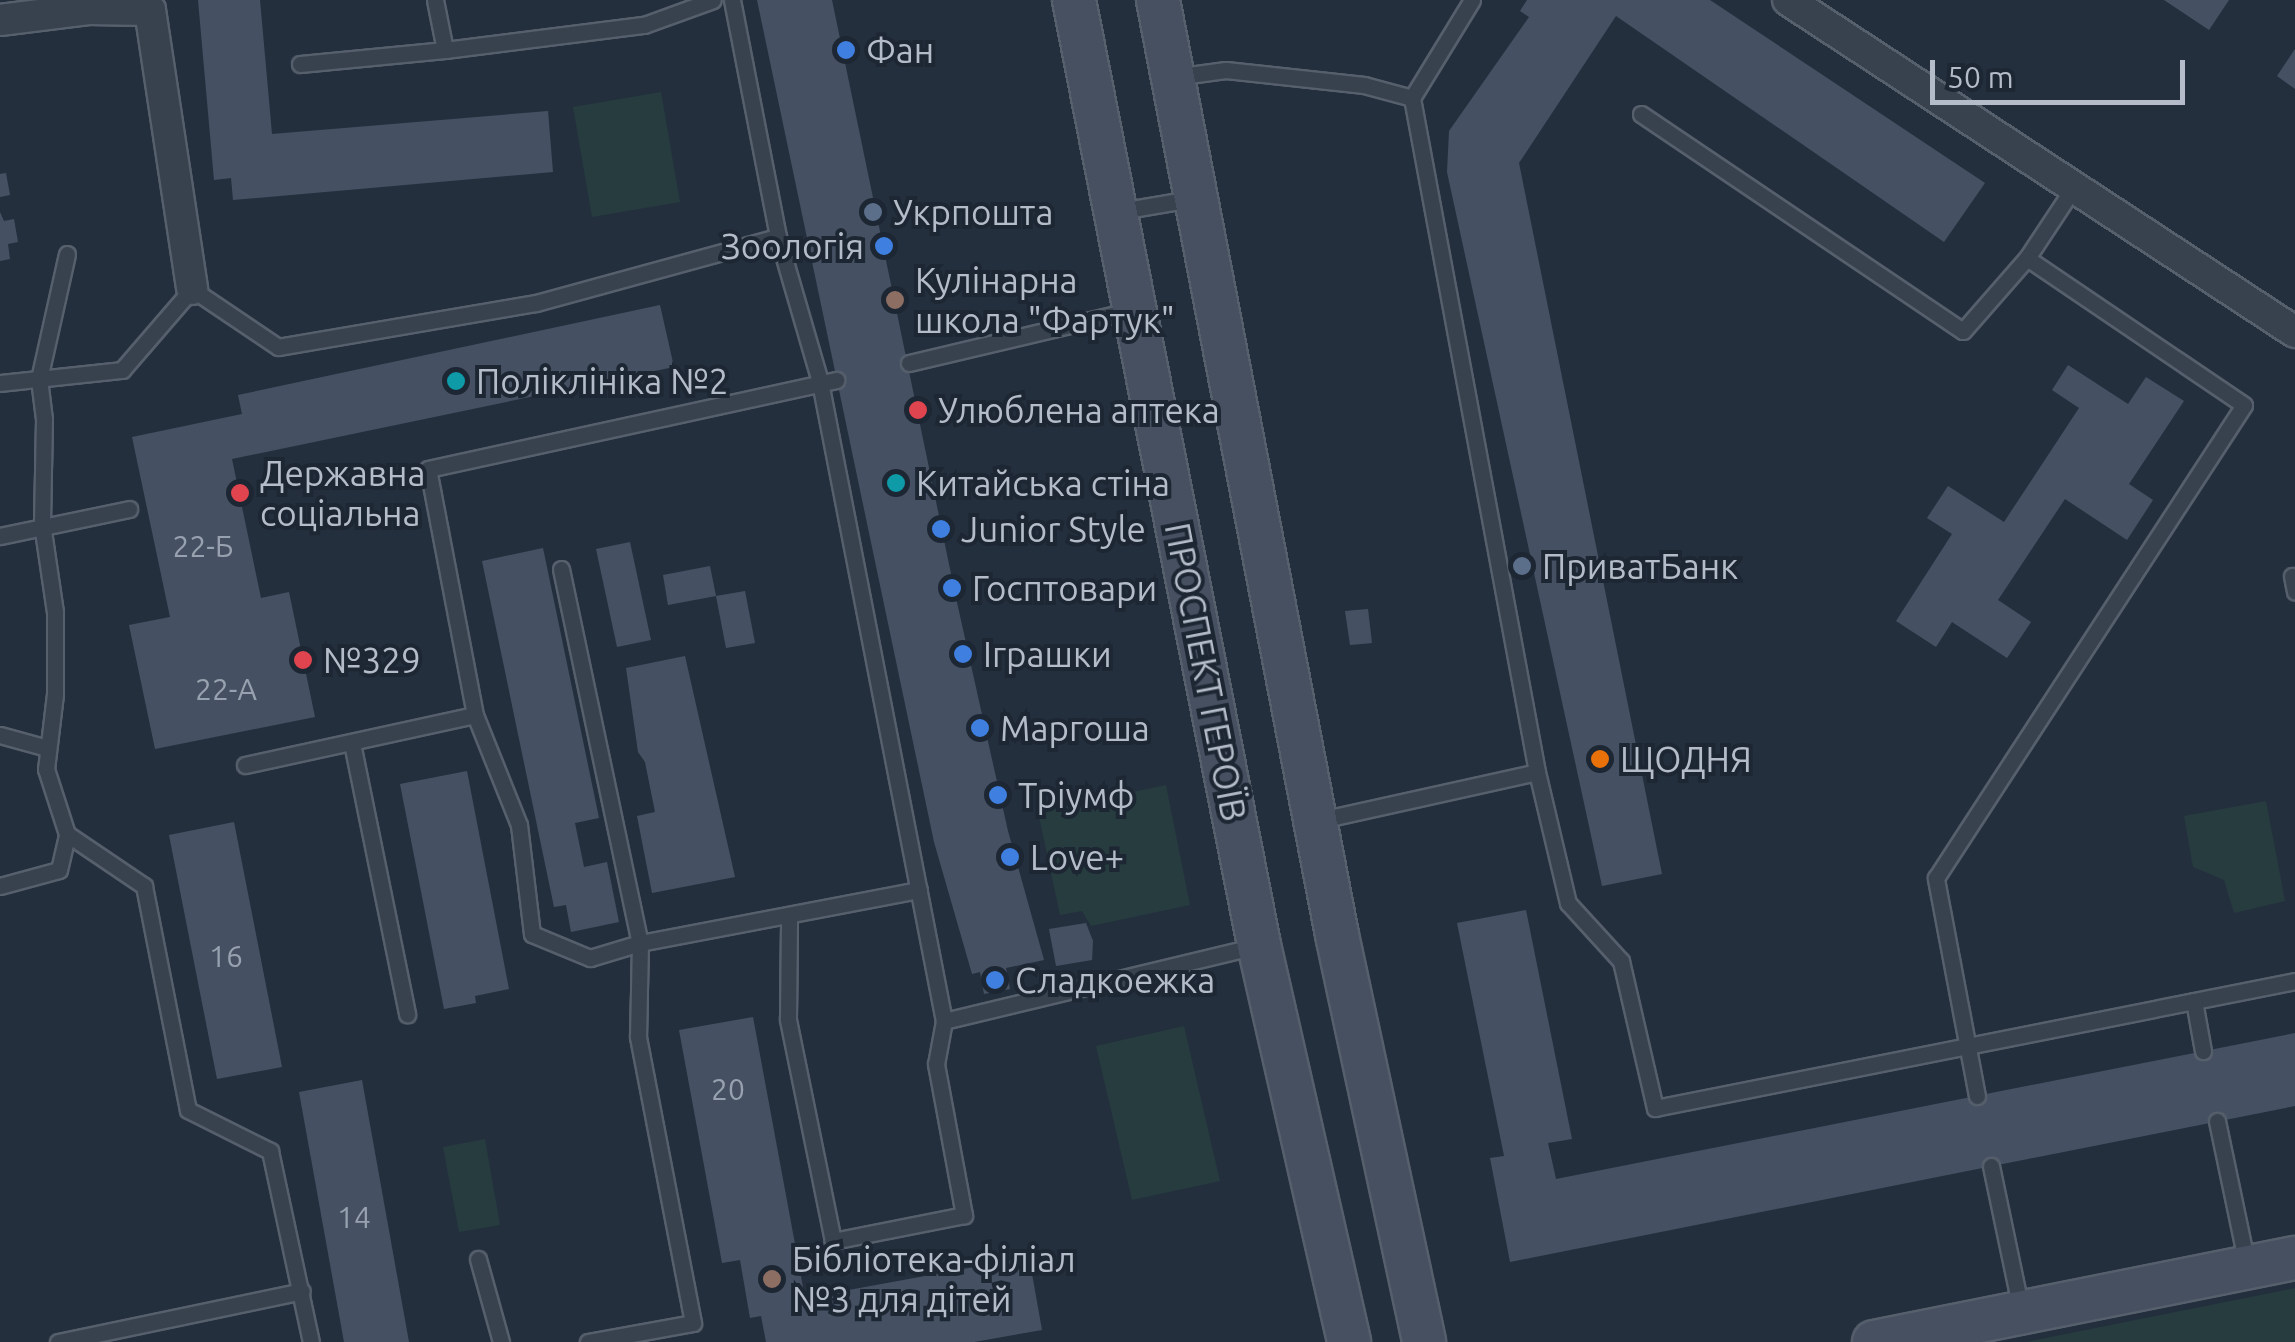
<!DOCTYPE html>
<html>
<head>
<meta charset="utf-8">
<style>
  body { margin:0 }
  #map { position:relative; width:2295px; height:1342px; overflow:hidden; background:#242f3e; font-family:Ubuntu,sans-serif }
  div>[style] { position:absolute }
  .green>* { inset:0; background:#263c3f }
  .building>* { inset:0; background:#455162 }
  .roads { filter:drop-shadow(2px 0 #565f6c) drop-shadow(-2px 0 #565f6c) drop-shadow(0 2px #565f6c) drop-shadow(0 -2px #565f6c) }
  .service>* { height:15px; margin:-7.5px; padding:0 7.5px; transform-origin:7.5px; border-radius:7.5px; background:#38414e }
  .minor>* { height:30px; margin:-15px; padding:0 15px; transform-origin:15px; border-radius:15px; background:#38414e }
  .secondary>* { height:42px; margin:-21px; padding:0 21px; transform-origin:21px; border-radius:21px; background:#465061 }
  .dots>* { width:28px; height:28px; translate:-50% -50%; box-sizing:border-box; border:5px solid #1d2633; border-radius:50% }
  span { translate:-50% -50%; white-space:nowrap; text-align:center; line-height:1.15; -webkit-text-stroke:8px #1d2633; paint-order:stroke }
  .number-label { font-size:30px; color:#98a1af }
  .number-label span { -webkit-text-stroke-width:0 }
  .poi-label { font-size:35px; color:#b4bcc9 }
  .left { translate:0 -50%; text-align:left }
  .right { translate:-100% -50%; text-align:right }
  .street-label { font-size:35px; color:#b4bcc9 }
  .scale { position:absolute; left:1930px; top:60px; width:255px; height:45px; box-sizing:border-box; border:5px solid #b4bcc9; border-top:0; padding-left:12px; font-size:30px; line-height:35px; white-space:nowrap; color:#b4bcc9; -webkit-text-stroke:8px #1d2633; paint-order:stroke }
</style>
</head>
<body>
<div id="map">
  <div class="green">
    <div style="clip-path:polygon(661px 92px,680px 202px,592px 217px,573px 107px)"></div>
    <div style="clip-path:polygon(1166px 785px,1190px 905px,1091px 926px,1082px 911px,1060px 915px,1038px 812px)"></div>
    <div style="clip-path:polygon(2266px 801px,2285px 901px,2234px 913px,2224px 880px,2193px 867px,2184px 816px)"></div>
    <div style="clip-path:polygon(1184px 1026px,1220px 1181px,1132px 1200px,1096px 1046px)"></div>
    <div style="clip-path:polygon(485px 1139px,500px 1225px,459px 1232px,443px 1147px)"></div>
    <div style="clip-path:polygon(2295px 1288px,2295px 1342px,2026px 1342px)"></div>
  </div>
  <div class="building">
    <div style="clip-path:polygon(198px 0,260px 0,272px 134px,548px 111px,553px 172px,233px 200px,231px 178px,214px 180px)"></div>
    <div style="clip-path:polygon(757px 0,832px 0,956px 598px,1008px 831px,1044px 960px,1006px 968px,1010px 989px,984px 994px,980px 972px,972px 974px,934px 842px)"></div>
    <div style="clip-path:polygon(1527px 0,1710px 0,1985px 183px,1944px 242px,1616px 16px,1519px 163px,1662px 874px,1602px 886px,1447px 172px,1449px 131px,1529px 17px,1520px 11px)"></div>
    <div style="clip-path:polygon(2164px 0,2229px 0,2209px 30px)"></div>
    <div style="clip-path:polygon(2295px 49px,2295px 89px,2277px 76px)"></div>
    <div style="clip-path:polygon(6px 173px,10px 195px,0 197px,0 174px)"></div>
    <div style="clip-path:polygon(0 212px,4px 221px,14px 219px,18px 242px,8px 244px,10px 259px,0 261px)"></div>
    <div style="clip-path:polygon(660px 305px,674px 367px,232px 459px,261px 598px,289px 592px,315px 717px,155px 749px,129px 625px,170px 617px,132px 437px,242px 414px,238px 395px)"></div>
    <div style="clip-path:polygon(2068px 365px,2128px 404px,2146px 377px,2184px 401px,2129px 484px,2153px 500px,2127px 540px,2065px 499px,1998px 600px,2031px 622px,2007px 658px,1952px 622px,1936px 647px,1896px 621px,1952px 534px,1927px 518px,1948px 486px,2004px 522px,2079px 408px,2052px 390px)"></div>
    <div style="clip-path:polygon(630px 542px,651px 640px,617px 647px,596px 549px)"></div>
    <div style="clip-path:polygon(543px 548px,599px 818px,575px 823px,584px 867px,607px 862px,619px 922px,571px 932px,566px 905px,554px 907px,482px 561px)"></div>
    <div style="clip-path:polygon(710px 566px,716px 596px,668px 605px,663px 575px)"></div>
    <div style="clip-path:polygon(745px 591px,755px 643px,726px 648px,716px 596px)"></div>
    <div style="clip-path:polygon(1368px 609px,1372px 643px,1350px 645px,1345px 611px)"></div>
    <div style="clip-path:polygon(685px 656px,735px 877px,652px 893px,637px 816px,655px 812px,645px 762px,638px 752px,626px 668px)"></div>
    <div style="clip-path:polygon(467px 771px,509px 989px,475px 996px,476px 1003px,444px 1009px,400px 784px)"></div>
    <div style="clip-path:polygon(234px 822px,282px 1067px,217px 1079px,169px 835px)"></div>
    <div style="clip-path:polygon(1526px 910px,1572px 1139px,1548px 1143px,1556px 1179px,2295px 1033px,2295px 1106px,1510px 1262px,1490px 1158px,1504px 1156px,1457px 923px)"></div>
    <div style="clip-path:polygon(1086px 923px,1093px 941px,1092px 960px,1056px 966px,1049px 929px)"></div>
    <div style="clip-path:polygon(753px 1017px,805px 1298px,1029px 1257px,1042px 1330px,974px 1342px,766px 1342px,761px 1316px,750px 1318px,740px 1260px,722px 1263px,679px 1030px)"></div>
    <div style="clip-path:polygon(362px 1080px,409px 1342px,344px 1342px,299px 1092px)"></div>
  </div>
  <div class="roads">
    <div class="service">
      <div style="left:435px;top:0;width:51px;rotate:78.7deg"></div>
      <div style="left:445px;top:50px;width:201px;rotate:-7.2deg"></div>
      <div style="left:644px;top:25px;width:73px;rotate:-19.9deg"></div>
      <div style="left:732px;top:0;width:241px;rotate:79deg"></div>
      <div style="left:778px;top:237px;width:151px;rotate:73.8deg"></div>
      <div style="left:820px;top:382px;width:651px;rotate:79.02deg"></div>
      <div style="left:944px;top:1021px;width:44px;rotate:100.5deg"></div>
      <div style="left:936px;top:1064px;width:154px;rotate:79.5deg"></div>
      <div style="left:964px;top:1215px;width:134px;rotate:168.8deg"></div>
      <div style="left:833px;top:1241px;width:227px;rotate:-101.5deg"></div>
      <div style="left:788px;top:1019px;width:104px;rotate:-89.4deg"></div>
      <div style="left:1472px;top:0;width:115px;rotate:121.5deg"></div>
      <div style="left:1412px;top:98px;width:685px;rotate:79.49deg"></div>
      <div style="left:1537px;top:772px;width:135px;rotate:76.7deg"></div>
      <div style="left:1568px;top:903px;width:79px;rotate:47.6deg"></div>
      <div style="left:1621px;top:961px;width:151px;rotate:77deg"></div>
      <div style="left:1655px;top:1108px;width:652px;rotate:-11.22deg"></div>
      <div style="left:300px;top:64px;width:146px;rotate:-5.5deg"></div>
      <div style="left:1174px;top:77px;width:52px;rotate:-7.7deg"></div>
      <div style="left:1226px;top:70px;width:139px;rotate:6.2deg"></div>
      <div style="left:1364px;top:85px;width:50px;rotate:15.2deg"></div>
      <div style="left:1641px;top:114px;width:388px;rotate:34deg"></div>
      <div style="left:1963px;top:331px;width:97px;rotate:-48.8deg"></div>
      <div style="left:2027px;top:258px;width:85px;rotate:-56.5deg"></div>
      <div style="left:1120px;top:211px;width:72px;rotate:-9.6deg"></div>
      <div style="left:67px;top:254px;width:128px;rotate:102.6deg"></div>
      <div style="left:39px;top:379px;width:40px;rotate:82.9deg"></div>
      <div style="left:44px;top:419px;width:105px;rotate:91.1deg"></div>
      <div style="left:42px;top:524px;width:89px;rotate:81.6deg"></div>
      <div style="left:55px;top:612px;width:82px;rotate:90deg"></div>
      <div style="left:55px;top:694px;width:76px;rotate:96.8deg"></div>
      <div style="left:46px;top:769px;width:68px;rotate:72.1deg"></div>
      <div style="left:67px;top:834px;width:93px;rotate:34deg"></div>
      <div style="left:144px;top:886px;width:228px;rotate:78.9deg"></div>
      <div style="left:188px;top:1110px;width:92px;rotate:26.6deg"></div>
      <div style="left:270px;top:1151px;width:195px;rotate:77.9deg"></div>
      <div style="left:909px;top:363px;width:231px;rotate:-13.3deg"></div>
      <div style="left:0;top:383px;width:123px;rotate:-6.1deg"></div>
      <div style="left:122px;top:370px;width:107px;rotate:-49.2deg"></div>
      <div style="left:192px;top:289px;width:104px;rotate:34deg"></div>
      <div style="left:278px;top:347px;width:262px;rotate:-9.7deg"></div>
      <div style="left:536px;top:303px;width:251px;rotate:-15.3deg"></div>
      <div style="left:0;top:536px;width:132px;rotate:-11.8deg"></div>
      <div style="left:561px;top:569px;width:382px;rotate:78.1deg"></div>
      <div style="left:640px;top:943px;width:94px;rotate:91.2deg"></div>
      <div style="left:638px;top:1037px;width:291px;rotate:79.1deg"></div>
      <div style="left:693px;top:1323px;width:107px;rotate:169.7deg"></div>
      <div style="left:2292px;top:576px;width:16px;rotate:79deg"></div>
      <div style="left:475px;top:715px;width:118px;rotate:68.2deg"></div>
      <div style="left:519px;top:825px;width:110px;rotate:83.2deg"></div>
      <div style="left:532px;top:934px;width:63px;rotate:22.5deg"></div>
      <div style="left:590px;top:958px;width:52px;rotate:-16.7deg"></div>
      <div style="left:640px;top:943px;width:284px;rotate:-10.8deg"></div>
      <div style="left:0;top:735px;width:49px;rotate:15.5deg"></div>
      <div style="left:352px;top:743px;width:277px;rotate:78.5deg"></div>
      <div style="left:245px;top:765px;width:235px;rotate:-12.3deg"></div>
      <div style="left:475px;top:715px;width:250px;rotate:-100.8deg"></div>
      <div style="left:428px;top:469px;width:418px;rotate:-12.3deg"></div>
      <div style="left:1316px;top:821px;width:226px;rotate:-12.5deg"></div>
      <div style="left:0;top:886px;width:61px;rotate:-15.2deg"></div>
      <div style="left:59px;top:870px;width:37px;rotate:-77deg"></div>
      <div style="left:2194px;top:1001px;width:51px;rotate:79.8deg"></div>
      <div style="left:944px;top:1021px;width:321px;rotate:-13.5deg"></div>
      <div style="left:1977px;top:1096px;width:222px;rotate:-100.7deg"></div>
      <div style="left:1936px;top:878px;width:564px;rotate:-56.93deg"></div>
      <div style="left:2244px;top:405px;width:262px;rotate:-145.9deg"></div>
      <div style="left:2217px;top:1121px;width:146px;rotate:78.2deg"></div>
      <div style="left:1991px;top:1166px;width:146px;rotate:78.2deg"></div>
      <div style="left:478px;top:1259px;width:86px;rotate:74.5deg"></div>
      <div style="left:58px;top:1342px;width:249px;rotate:-11.8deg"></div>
    </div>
    <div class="minor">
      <div style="left:1788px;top:0;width:606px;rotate:33.22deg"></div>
      <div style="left:0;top:20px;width:89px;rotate:-7.1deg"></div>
      <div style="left:88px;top:9px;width:62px;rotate:0.9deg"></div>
      <div style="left:150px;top:10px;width:282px;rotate:81.4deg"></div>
    </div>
    <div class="secondary">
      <div style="left:1074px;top:0;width:963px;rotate:78.92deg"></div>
      <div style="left:1259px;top:945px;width:407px;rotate:77.2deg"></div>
      <div style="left:1158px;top:0;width:952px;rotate:79.16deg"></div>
      <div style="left:1337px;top:935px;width:416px;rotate:77.9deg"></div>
      <div style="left:1874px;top:1342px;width:429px;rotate:-11.3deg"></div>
    </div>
  </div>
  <div class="dots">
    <div style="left:846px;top:50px;background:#3f7fe0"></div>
    <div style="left:873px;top:212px;background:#5c6f8a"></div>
    <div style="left:884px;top:246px;background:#3f7fe0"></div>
    <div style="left:895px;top:300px;background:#8d6e63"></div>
    <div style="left:456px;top:381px;background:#0f9aa8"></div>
    <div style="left:918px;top:410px;background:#e0444e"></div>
    <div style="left:896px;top:483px;background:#0f9aa8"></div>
    <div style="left:240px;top:493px;background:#e0444e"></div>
    <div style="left:941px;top:529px;background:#3f7fe0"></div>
    <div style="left:1522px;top:566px;background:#5c6f8a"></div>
    <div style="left:952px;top:588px;background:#3f7fe0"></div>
    <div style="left:963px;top:654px;background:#3f7fe0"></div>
    <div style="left:303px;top:660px;background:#e0444e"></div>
    <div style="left:980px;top:728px;background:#3f7fe0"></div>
    <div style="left:1600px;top:759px;background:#e8710a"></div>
    <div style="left:998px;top:795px;background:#3f7fe0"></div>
    <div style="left:1010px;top:857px;background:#3f7fe0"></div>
    <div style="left:995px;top:980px;background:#3f7fe0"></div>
    <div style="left:772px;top:1279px;background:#8d6e63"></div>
  </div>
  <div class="number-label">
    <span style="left:203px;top:546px">22-Б</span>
    <span style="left:226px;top:689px">22-А</span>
    <span style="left:226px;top:956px">16</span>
    <span style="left:728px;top:1089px">20</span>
    <span style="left:354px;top:1217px">14</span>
  </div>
  <div class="poi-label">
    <span class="left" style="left:866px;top:50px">Фан</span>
    <span class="left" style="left:893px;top:212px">Укрпошта</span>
    <span class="right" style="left:864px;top:246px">Зоологія</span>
    <span class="left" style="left:915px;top:300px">Кулінарна<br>школа "Фартук"</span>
    <span class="left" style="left:476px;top:381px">Поліклініка №2</span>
    <span class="left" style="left:938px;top:410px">Улюблена аптека</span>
    <span class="left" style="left:260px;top:493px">Державна<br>соціальна</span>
    <span class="left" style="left:916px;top:483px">Китайська стіна</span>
    <span class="left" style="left:961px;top:529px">Junior Style</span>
    <span class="left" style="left:1542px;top:566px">ПриватБанк</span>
    <span class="left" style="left:972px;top:588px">Госптовари</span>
    <span class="left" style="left:983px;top:654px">Іграшки</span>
    <span class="left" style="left:323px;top:660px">№329</span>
    <span class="left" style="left:1000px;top:728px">Маргоша</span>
    <span class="left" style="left:1620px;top:759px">ЩОДНЯ</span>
    <span class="left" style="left:1018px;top:795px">Тріумф</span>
    <span class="left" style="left:1030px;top:857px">Love+</span>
    <span class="left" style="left:1015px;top:980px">Сладкоежка</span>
    <span class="left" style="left:792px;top:1279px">Бібліотека-філіал<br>№3 для дітей</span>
  </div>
  <div class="street-label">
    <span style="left:1206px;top:672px;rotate:79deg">ПРОСПЕКТ ГЕРОЇВ</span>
  </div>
  <div class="scale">50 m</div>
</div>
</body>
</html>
